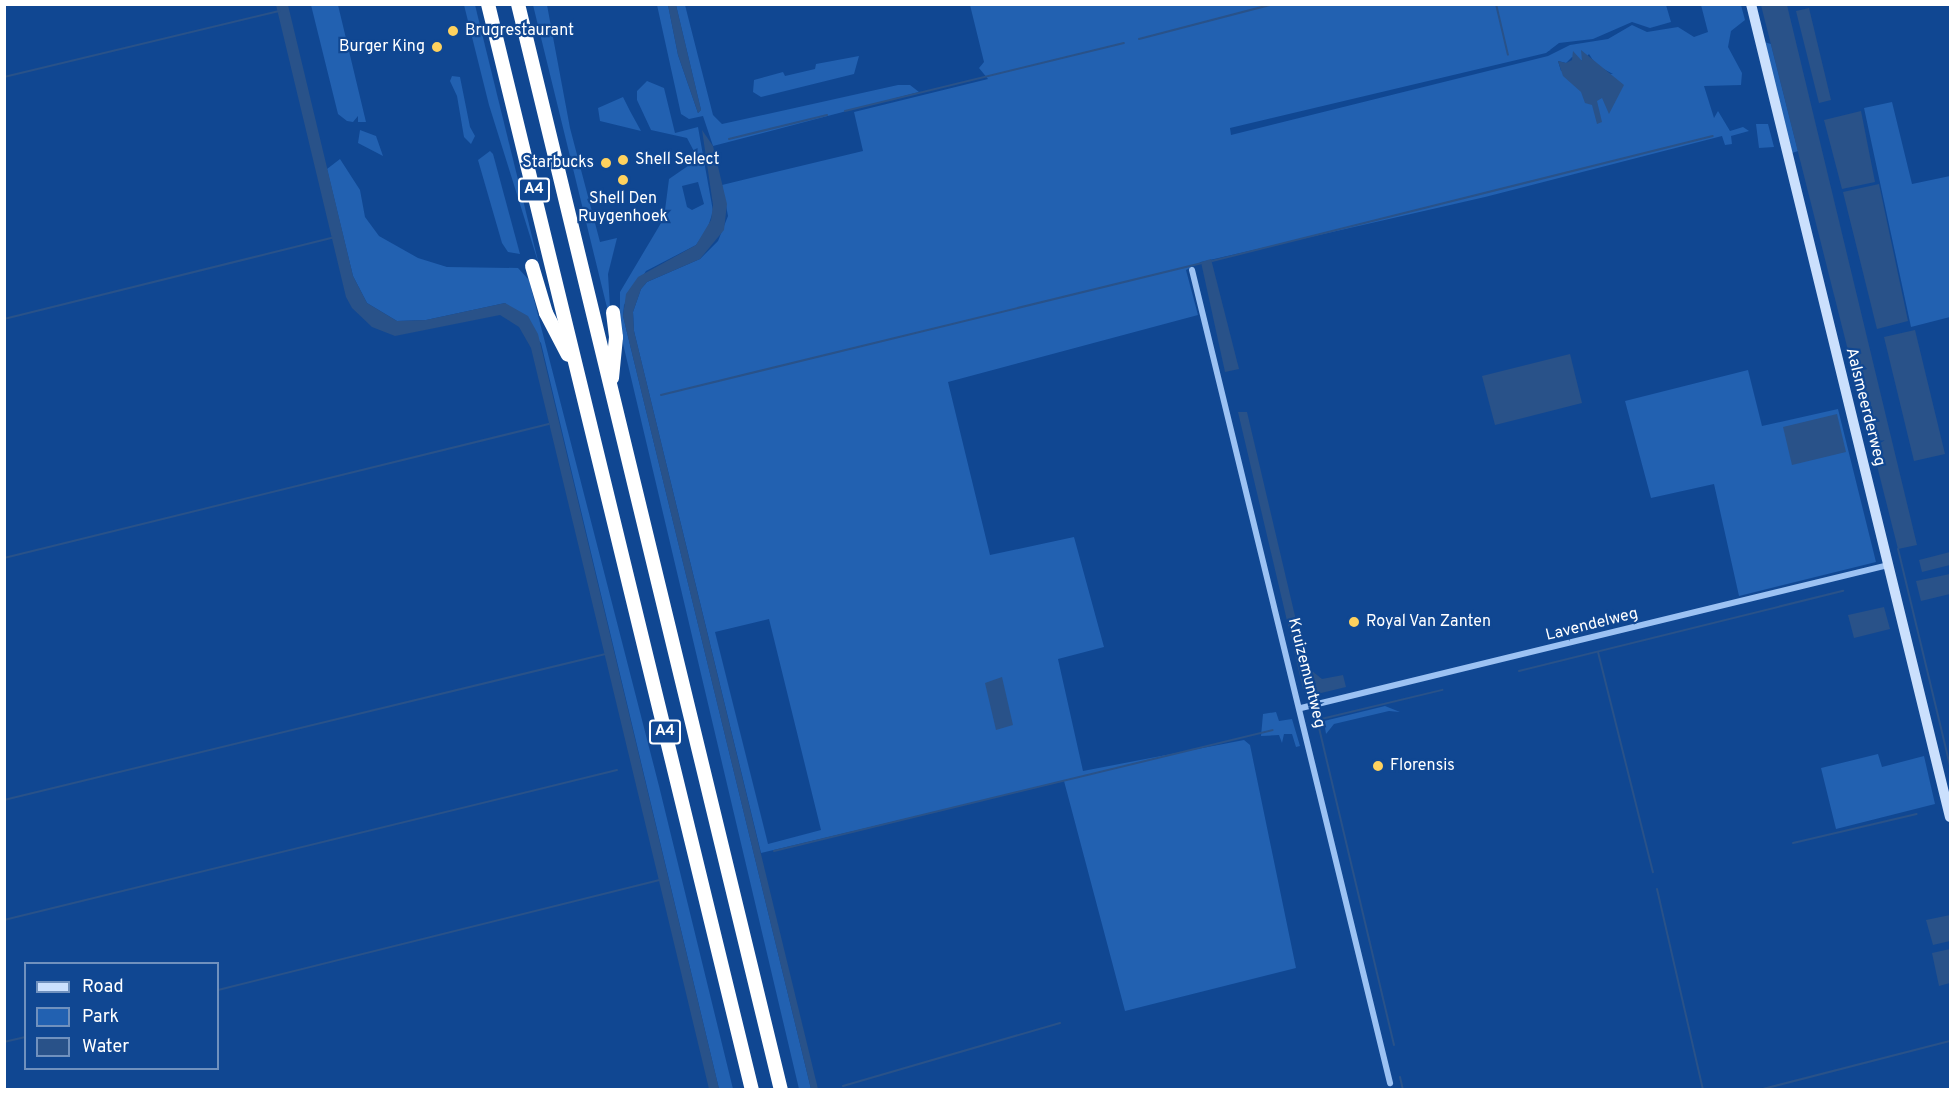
<!DOCTYPE html>
<html>
<head>
<meta charset="utf-8">
<style>
  body { margin:0 }
  #map { position:relative; width:1955px; height:1094px; overflow:hidden; background:#104792; font-family:Overpass,sans-serif }
  div>[style] { position:absolute }
  .green>* { inset:0; background:#2261b1 }
  .water>* { inset:0; background:#295289 }
  .stream>* { height:2px; margin:-1px; padding:0 1px; transform-origin:1px; border-radius:1px; background:#295289 }
  .street>* { height:6px; margin:-3px; padding:0 3px; transform-origin:3px; border-radius:3px; background:#9cc2f3 }
  .secondary>* { height:10px; margin:-5px; padding:0 5px; transform-origin:5px; border-radius:5px; background:#cbe0fd }
  .highway>* { height:14px; margin:-7px; padding:0 7px; transform-origin:7px; border-radius:7px; background:#fff }
  .dots>* { width:16px; height:16px; translate:-50% -50%; box-sizing:border-box; border:3px solid #104792; border-radius:50% }
  span { translate:-50% -50%; white-space:nowrap; text-align:center; line-height:1.15; -webkit-text-stroke:4.5px #104792; paint-order:stroke }
  .shield-label span { padding:2px 4px; background:#104792; border:2px solid; border-radius:4px; -webkit-text-stroke-width:0 }
  .shield-label { font-size:15px; color:#fff; font-weight:700 }
  .poi-label { font-size:16px; color:#fff }
  .left { translate:0 -50%; text-align:left }
  .right { translate:-100% -50%; text-align:right }
  .street-label { font-size:16px; color:#fff }
  .frame { position:absolute; inset:0; border:6px solid #fff; pointer-events:none }
  .legend { position:absolute; left:24px; top:962px; width:195px; height:108px; box-sizing:border-box; background:#104792; border:2px solid #7091be; margin:0; padding:8px 10px; list-style:none; font-size:18px; color:#fff }
  .legend li { display:flex; align-items:center; gap:12px; height:30px }
  .legend b { width:30px; border:2px solid #7091be }
</style>
</head>
<body>
<div id="map">
  <div class="green">
    <div style="clip-path:polygon(311px 5px,338px 5px,366px 122px,358px 122px,358px 116px,353px 122px,347px 121px,338px 114px)"></div>
    <div style="clip-path:polygon(464px 5px,475px 5px,539px 265px,489px 105px)"></div>
    <div style="clip-path:polygon(533px 5px,547px 5px,570px 128px,600px 242px,617px 238px,608px 274px,611px 324px)"></div>
    <div style="clip-path:polygon(657px 5px,668px 5px,678px 55px,698px 113px,701px 110px,676px 5px,685px 5px,713px 115px,722px 124px,898px 85px,910px 85px,919px 92px,713px 146px,703px 116px,689px 119px,681px 114px)"></div>
    <div style="clip-path:polygon(evenodd,970px 5px,1666px 5px,1671px 22px,1650px 28px,1632px 22px,1593px 39px,1559px 43px,1546px 53px,1230px 128px,1231px 135px,1548px 56px,1570px 45px,1608px 39px,1632px 25px,1647px 32px,1678px 27px,1694px 37px,1708px 32px,1701px 5px,1741px 5px,1745px 20px,1731px 31px,1728px 47px,1742px 73px,1741px 85px,1704px 86px,1714px 118px,1718px 111px,1730px 131px,1743px 127px,1749px 131px,1731px 136px,1732px 144px,1725px 145px,1722px 136px,1485px 197px,1201px 262px,1186px 270px,1198px 315px,948px 382px,990px 555px,1074px 537px,1104px 647px,1058px 659px,1083px 771px,1244px 740px,1250px 745px,1296px 968px,1125px 1011px,1064px 781px,761px 853px,634px 331px,633px 312px,641px 289px,647px 282px,700px 259px,718px 241px,728px 216px,722px 185px,863px 151px,854px 112px,988px 79px,979px 68px,984px 62px,970px 5px,1589px 54px,1596px 65px,1613px 74px,1561px 71px,1558px 61px,1566px 63px,1572px 57px,1583px 61px,1589px 54px,970px 5px,769px 619px,821px 830px,768px 844px,715px 632px,769px 619px)"></div>
    <div style="clip-path:polygon(1764px 42px,1771px 44px,1798px 151px,1792px 153px)"></div>
    <div style="clip-path:polygon(859px 56px,854px 74px,761px 97px,753px 92px,754px 80px,783px 72px,785px 76px,815px 69px,816px 64px)"></div>
    <div style="clip-path:polygon(452px 76px,460px 77px,470px 127px,475px 136px,471px 144px,464px 137px,457px 96px,450px 81px)"></div>
    <div style="clip-path:polygon(evenodd,647px 81px,664px 88px,675px 133px,698px 127px,713px 211px,707px 230px,696px 245px,646px 271px,624px 305px,623px 316px,811px 1089px,799px 1089px,620px 331px,620px 292px,664px 218px,669px 179px,698px 159px,687px 138px,651px 130px,637px 100px,637px 91px,647px 81px,698px 182px,704px 204px,692px 210px,687px 207px,682px 186px,698px 182px)"></div>
    <div style="clip-path:polygon(623px 97px,630px 111px,641px 131px,600px 121px,598px 108px)"></div>
    <div style="clip-path:polygon(1892px 102px,1912px 184px,1950px 176px,1950px 317px,1911px 327px,1864px 108px)"></div>
    <div style="clip-path:polygon(1756px 124px,1768px 124px,1774px 147px,1759px 148px)"></div>
    <div style="clip-path:polygon(360px 130px,376px 136px,383px 156px,358px 143px)"></div>
    <div style="clip-path:polygon(490px 151px,493px 154px,520px 254px,508px 252px,502px 243px,478px 160px)"></div>
    <div style="clip-path:polygon(340px 159px,360px 190px,365px 217px,379px 236px,418px 258px,447px 267px,518px 268px,529px 280px,659px 786px,733px 1089px,719px 1089px,541px 343px,505px 303px,426px 320px,397px 321px,367px 303px,353px 276px,327px 169px)"></div>
    <div style="clip-path:polygon(1748px 370px,1762px 426px,1838px 409px,1876px 562px,1739px 596px,1714px 484px,1651px 498px,1625px 401px)"></div>
    <div style="clip-path:polygon(1385px 706px,1400px 712px,1389px 711px,1334px 724px,1326px 734px,1324px 721px)"></div>
    <div style="clip-path:polygon(1276px 712px,1279px 721px,1292px 719px,1300px 746px,1296px 747px,1292px 734px,1284px 734px,1282px 743px,1279px 735px,1261px 736px,1263px 714px)"></div>
    <div style="clip-path:polygon(1878px 754px,1882px 767px,1924px 756px,1935px 804px,1836px 829px,1821px 768px)"></div>
  </div>
  <div class="water">
    <div style="clip-path:polygon(276px 5px,288px 5px,353px 276px,367px 303px,397px 321px,426px 320px,505px 303px,528px 316px,538px 334px,719px 1089px,709px 1089px,531px 348px,519px 327px,500px 315px,395px 336px,372px 327px,352px 308px,346px 297px)"></div>
    <div style="clip-path:polygon(668px 5px,676px 5px,701px 110px,698px 113px,678px 55px)"></div>
    <div style="clip-path:polygon(1761px 5px,1787px 5px,1917px 545px,1898px 549px)"></div>
    <div style="clip-path:polygon(1809px 8px,1831px 100px,1819px 103px,1796px 11px)"></div>
    <div style="clip-path:polygon(1581px 50px,1624px 85px,1609px 114px,1602px 98px,1597px 101px,1602px 122px,1597px 124px,1592px 105px,1585px 103px,1581px 92px,1563px 76px,1558px 61px,1566px 63px,1572px 60px,1573px 51px,1582px 61px)"></div>
    <div style="clip-path:polygon(1861px 111px,1875px 182px,1842px 189px,1824px 120px)"></div>
    <div style="clip-path:polygon(702px 130px,713px 146px,727px 204px,724px 230px,700px 259px,647px 282px,641px 289px,633px 312px,634px 331px,818px 1089px,811px 1089px,623px 316px,626px 294px,638px 277px,696px 245px,711px 220px,713px 205px)"></div>
    <div style="clip-path:polygon(1879px 184px,1908px 321px,1877px 329px,1843px 192px)"></div>
    <div style="clip-path:polygon(1211px 259px,1239px 369px,1225px 372px,1201px 262px)"></div>
    <div style="clip-path:polygon(1915px 330px,1945px 454px,1914px 461px,1884px 337px)"></div>
    <div style="clip-path:polygon(1570px 354px,1582px 403px,1495px 425px,1482px 376px)"></div>
    <div style="clip-path:polygon(1238px 412px,1247px 412px,1307px 667px,1322px 679px,1343px 675px,1346px 687px,1313px 695px,1303px 689px)"></div>
    <div style="clip-path:polygon(1837px 414px,1846px 452px,1792px 465px,1783px 427px)"></div>
    <div style="clip-path:polygon(1950px 552px,1950px 565px,1922px 572px,1919px 560px)"></div>
    <div style="clip-path:polygon(1950px 574px,1950px 594px,1921px 601px,1916px 581px)"></div>
    <div style="clip-path:polygon(1884px 607px,1890px 629px,1854px 638px,1848px 615px)"></div>
    <div style="clip-path:polygon(1002px 677px,1013px 725px,996px 730px,985px 683px)"></div>
    <div style="clip-path:polygon(1950px 915px,1950px 941px,1933px 945px,1926px 920px)"></div>
    <div style="clip-path:polygon(1950px 949px,1950px 983px,1939px 986px,1932px 953px)"></div>
  </div>
  <div class="stream">
    <div style="left:1496px;top:4px;width:52px;rotate:76.8deg"></div>
    <div style="left:1139px;top:39px;width:138px;rotate:-14.6deg"></div>
    <div style="left:4px;top:77px;width:283px;rotate:-13.5deg"></div>
    <div style="left:845px;top:111px;width:287px;rotate:-13.7deg"></div>
    <div style="left:729px;top:139px;width:101px;rotate:-13.8deg"></div>
    <div style="left:1212px;top:261px;width:516px;rotate:-14.01deg"></div>
    <div style="left:4px;top:319px;width:338px;rotate:-13.9deg"></div>
    <div style="left:661px;top:395px;width:557px;rotate:-13.71deg"></div>
    <div style="left:1898px;top:549px;width:222px;rotate:76.5deg"></div>
    <div style="left:4px;top:558px;width:561px;rotate:-13.81deg"></div>
    <div style="left:1598px;top:652px;width:227px;rotate:76deg"></div>
    <div style="left:1519px;top:671px;width:334px;rotate:-13.9deg"></div>
    <div style="left:4px;top:800px;width:618px;rotate:-13.65deg"></div>
    <div style="left:1793px;top:843px;width:127px;rotate:-13.2deg"></div>
    <div style="left:774px;top:851px;width:513px;rotate:-13.63deg"></div>
    <div style="left:1657px;top:889px;width:206px;rotate:77.1deg"></div>
    <div style="left:4px;top:920px;width:631px;rotate:-13.75deg"></div>
    <div style="left:218px;top:990px;width:455px;rotate:-14deg"></div>
    <div style="left:4px;top:1042px;width:23px;rotate:-13deg"></div>
    <div style="left:1394px;top:1045px;width:334px;rotate:-103.3deg"></div>
    <div style="left:1317px;top:720px;width:129px;rotate:-13.5deg"></div>
    <div style="left:1400px;top:1077px;width:13px;rotate:77deg"></div>
    <div style="left:843px;top:1086px;width:226px;rotate:-16.2deg"></div>
    <div style="left:1759px;top:1090px;width:197px;rotate:-14.4deg"></div>
  </div>
  <div class="street">
    <div style="left:1192px;top:270px;width:837px;rotate:76.31deg"></div>
    <div style="left:1301px;top:708px;width:604px;rotate:-13.69deg"></div>
  </div>
  <div class="secondary">
    <div style="left:1751px;top:4px;width:837px;rotate:76.25deg"></div>
  </div>
  <div class="highway">
    <div style="left:488px;top:4px;width:1118px;rotate:76.34deg"></div>
    <div style="left:518px;top:4px;width:1117px;rotate:76.39deg"></div>
    <div style="left:532px;top:266px;width:49px;rotate:73.4deg"></div>
    <div style="left:546px;top:313px;width:47px;rotate:62.4deg"></div>
    <div style="left:612px;top:378px;width:41px;rotate:-84.4deg"></div>
    <div style="left:616px;top:337px;width:25px;rotate:-97deg"></div>
  </div>
  <div class="dots">
    <div style="left:453px;top:31px;background:#ffd25e"></div>
    <div style="left:437px;top:47px;background:#ffd25e"></div>
    <div style="left:623px;top:160px;background:#ffd25e"></div>
    <div style="left:606px;top:163px;background:#ffd25e"></div>
    <div style="left:623px;top:180px;background:#ffd25e"></div>
    <div style="left:1354px;top:622px;background:#ffd25e"></div>
    <div style="left:1378px;top:766px;background:#ffd25e"></div>
  </div>
  <div class="shield-label">
    <span style="left:534px;top:190px">A4</span>
    <span style="left:665px;top:732px">A4</span>
  </div>
  <div class="poi-label">
    <span class="left" style="left:465px;top:31px">Brugrestaurant</span>
    <span class="right" style="left:425px;top:47px">Burger King</span>
    <span class="left" style="left:635px;top:160px">Shell Select</span>
    <span class="right" style="left:594px;top:163px">Starbucks</span>
    <span style="left:623px;top:208px">Shell Den<br>Ruygenhoek</span>
    <span class="left" style="left:1366px;top:622px">Royal Van Zanten</span>
    <span class="left" style="left:1390px;top:766px">Florensis</span>
  </div>
  <div class="street-label">
    <span style="left:1865px;top:407px;rotate:76deg">Aalsmeerderweg</span>
    <span style="left:1592px;top:625px;rotate:-14deg">Lavendelweg</span>
    <span style="left:1306px;top:673px;rotate:76deg">Kruizemuntweg</span>
  </div>
  <div class="frame"></div>
  <ul class="legend">
  <li><b style="height:8px;background:#cbe0fd"></b>Road</li>
  <li><b style="height:16px;background:#2261b1"></b>Park</li>
  <li><b style="height:16px;background:#295289"></b>Water</li>
  </ul>
</div>
</body>
</html>
